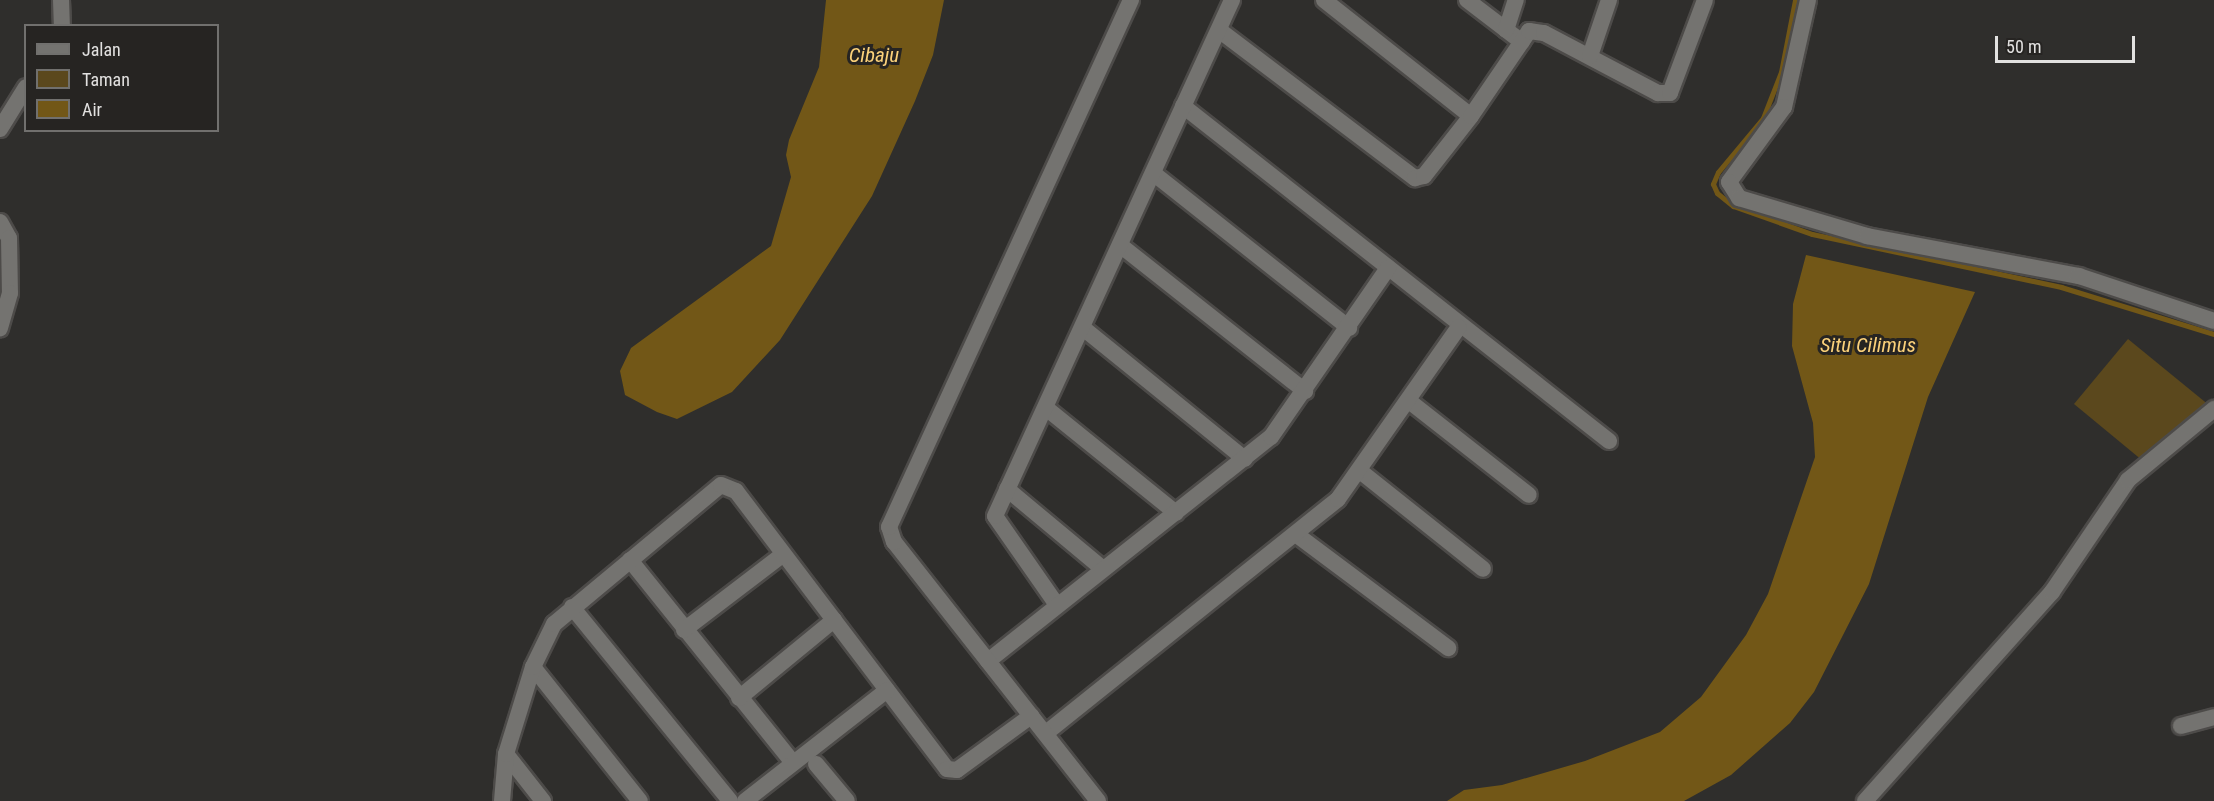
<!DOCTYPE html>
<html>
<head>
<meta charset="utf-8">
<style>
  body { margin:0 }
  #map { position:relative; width:2214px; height:801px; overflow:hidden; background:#2f2e2c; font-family:"Roboto Condensed",sans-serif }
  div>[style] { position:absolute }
  .green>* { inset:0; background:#5b481d }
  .water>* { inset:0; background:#725717 }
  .stream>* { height:5px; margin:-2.5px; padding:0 2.5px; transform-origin:2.5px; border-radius:2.5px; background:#725717 }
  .roads { filter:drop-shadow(2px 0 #4d4b49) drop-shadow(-2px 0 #4d4b49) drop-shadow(0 2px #4d4b49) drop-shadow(0 -2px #4d4b49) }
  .minor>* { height:16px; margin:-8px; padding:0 8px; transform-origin:8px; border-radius:8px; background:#747370 }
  span { translate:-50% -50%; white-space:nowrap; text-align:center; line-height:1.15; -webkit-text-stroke:6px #262422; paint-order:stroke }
  .water-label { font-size:21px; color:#fbd17a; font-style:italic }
  .legend { position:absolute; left:24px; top:24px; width:195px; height:108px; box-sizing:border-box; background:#262422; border:2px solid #71706e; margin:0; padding:8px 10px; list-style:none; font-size:18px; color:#e2e1e0 }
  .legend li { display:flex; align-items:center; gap:12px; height:30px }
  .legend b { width:30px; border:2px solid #71706e }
  .scale { position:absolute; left:1995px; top:36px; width:140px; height:27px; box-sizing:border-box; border:3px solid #e2e1e0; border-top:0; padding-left:8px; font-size:18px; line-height:21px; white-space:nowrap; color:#e2e1e0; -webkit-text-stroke:4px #262422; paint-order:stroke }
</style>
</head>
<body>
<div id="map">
  <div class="green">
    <div style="clip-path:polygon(2128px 339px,2210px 406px,2143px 461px,2074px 404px)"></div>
  </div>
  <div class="water">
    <div style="clip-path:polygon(826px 0,944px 0,933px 55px,915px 101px,872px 196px,780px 340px,732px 392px,677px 419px,657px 412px,625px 395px,620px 371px,631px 348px,771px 246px,791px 177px,786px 155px,789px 140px,819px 67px)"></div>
    <div style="clip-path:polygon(1806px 255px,1975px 292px,1928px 397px,1869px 584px,1814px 692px,1790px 723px,1731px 775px,1684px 801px,1447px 801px,1464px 790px,1502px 785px,1585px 761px,1660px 732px,1701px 697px,1746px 635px,1768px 594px,1815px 457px,1813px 423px,1792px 346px,1793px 304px)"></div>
  </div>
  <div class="stream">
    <div style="left:1795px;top:0;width:73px;rotate:101deg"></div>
    <div style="left:1781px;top:72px;width:49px;rotate:111.4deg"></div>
    <div style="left:1763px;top:118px;width:70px;rotate:129.8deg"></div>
    <div style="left:1718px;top:172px;width:13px;rotate:113deg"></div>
    <div style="left:1713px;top:184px;width:10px;rotate:66deg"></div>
    <div style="left:1717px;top:193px;width:21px;rotate:39deg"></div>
    <div style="left:1733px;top:206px;width:84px;rotate:19.5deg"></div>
    <div style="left:1812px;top:234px;width:255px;rotate:12deg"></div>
    <div style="left:2061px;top:287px;width:160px;rotate:17.1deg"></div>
  </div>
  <div class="roads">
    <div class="minor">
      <div style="left:61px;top:0;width:26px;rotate:88deg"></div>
      <div style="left:1324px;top:0;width:187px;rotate:38.3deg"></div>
      <div style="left:1467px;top:0;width:69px;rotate:37.4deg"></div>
      <div style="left:1808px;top:0;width:110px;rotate:102.6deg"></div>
      <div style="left:1784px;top:107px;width:93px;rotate:126.3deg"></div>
      <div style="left:1729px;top:182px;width:19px;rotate:58deg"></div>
      <div style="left:1739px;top:198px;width:134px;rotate:16.5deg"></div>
      <div style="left:1867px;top:236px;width:216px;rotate:10.7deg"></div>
      <div style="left:2079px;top:276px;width:142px;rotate:18.4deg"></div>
      <div style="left:1219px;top:30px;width:246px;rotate:37.1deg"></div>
      <div style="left:1415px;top:178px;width:9px;rotate:-13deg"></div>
      <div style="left:1424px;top:176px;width:76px;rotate:-51.9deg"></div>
      <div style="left:1471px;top:116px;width:103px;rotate:-55.7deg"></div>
      <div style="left:1529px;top:31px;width:15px;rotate:8deg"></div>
      <div style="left:1544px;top:33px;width:129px;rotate:27.8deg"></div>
      <div style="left:1658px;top:93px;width:12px"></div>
      <div style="left:1670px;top:93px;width:99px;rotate:-69.4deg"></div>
      <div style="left:1506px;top:30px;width:32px;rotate:-72deg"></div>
      <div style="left:1590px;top:56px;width:59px;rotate:-71.3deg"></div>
      <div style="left:1183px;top:106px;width:542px;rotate:38.18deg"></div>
      <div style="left:0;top:129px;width:49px;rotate:-58.2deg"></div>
      <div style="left:1153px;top:173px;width:250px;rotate:38.3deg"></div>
      <div style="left:0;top:222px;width:18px;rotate:61deg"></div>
      <div style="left:9px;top:238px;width:55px;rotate:89deg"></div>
      <div style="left:10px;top:293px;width:37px;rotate:106deg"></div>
      <div style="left:1120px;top:245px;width:236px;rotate:38.3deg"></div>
      <div style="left:1083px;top:328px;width:208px;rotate:39deg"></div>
      <div style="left:1409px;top:401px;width:152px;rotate:38.1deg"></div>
      <div style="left:1046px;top:408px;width:167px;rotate:38.9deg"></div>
      <div style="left:1360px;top:471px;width:157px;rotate:38.5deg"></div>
      <div style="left:1007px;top:489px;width:125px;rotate:39.8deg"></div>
      <div style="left:1297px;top:535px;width:189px;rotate:36.8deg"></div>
      <div style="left:630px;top:560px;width:260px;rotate:51.2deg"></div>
      <div style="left:1057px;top:605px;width:108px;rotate:-124.9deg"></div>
      <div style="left:995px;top:516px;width:568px;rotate:-65.33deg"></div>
      <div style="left:572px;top:607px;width:250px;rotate:50.8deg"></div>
      <div style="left:684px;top:630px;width:123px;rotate:-37.4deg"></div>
      <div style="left:988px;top:661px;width:361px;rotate:-38.4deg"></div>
      <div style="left:1271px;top:437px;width:206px;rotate:-55.3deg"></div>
      <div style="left:533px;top:667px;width:171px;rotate:51.4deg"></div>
      <div style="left:739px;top:698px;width:123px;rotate:-39.4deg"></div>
      <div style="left:2181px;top:726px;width:34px;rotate:-15deg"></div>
      <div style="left:1046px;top:733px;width:374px;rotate:-38.7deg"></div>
      <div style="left:1338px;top:499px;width:210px;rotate:-54.9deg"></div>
      <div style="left:506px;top:754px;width:60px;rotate:51.8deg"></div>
      <div style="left:816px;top:764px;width:48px;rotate:50deg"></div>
      <div style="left:502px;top:801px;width:47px;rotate:-85.1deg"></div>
      <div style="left:506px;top:754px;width:91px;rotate:-72.8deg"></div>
      <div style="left:533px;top:667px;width:48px;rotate:-64deg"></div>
      <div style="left:554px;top:624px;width:217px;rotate:-39.8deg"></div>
      <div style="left:721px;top:485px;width:16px;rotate:22deg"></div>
      <div style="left:736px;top:491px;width:349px;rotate:52.8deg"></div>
      <div style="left:947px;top:769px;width:10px;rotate:6deg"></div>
      <div style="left:957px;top:770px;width:92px;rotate:-36.1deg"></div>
      <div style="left:745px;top:801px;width:180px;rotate:-38deg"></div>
      <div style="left:1098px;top:801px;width:330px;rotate:-128.2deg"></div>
      <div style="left:894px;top:542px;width:16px;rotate:-108deg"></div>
      <div style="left:889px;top:527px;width:580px;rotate:-65.34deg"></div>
      <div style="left:1865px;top:801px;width:280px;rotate:-48.2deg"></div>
      <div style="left:2052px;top:592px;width:135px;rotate:-55.8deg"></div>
      <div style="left:2128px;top:480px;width:112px;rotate:-39.5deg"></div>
    </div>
  </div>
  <div class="water-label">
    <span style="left:874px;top:55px">Cibaju</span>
    <span style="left:1868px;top:345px">Situ Cilimus</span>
  </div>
  <ul class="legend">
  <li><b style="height:8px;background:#747370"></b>Jalan</li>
  <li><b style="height:16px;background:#5b481d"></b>Taman</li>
  <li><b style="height:16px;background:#725717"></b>Air</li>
  </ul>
  <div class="scale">50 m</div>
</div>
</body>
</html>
